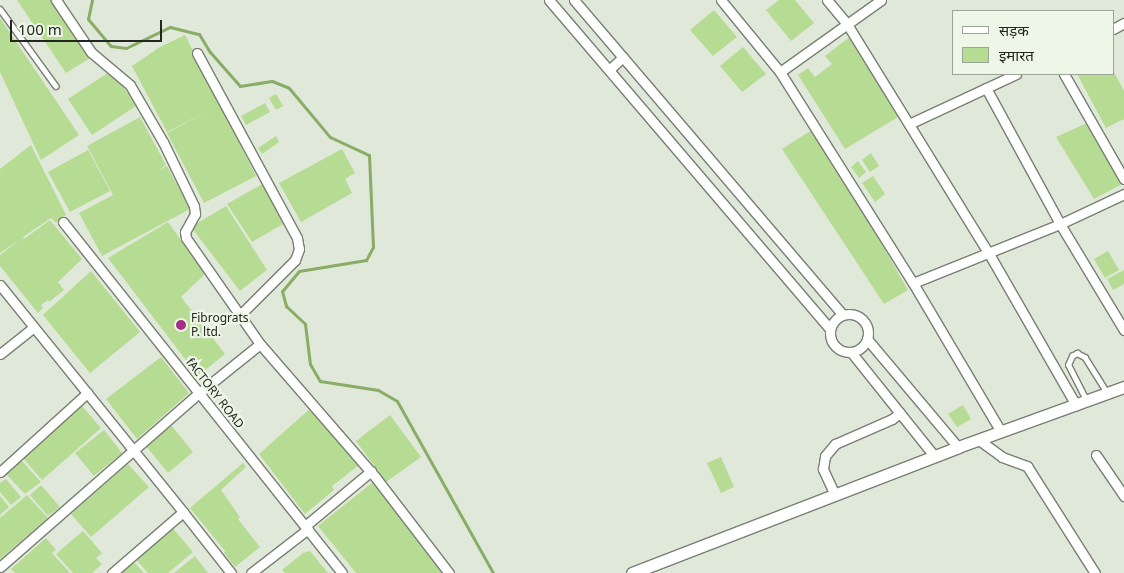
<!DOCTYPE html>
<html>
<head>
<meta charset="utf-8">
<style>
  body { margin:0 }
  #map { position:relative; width:1124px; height:573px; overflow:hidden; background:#e0e9d9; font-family:"Noto Sans","Noto Sans Devanagari",sans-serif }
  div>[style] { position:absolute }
  .stream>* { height:3px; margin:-1.5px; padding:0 1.5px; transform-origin:1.5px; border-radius:1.5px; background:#89ac66 }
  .building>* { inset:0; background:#b6db93 }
  .roads { filter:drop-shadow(1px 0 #787f72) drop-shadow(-1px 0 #787f72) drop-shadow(0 1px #787f72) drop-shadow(0 -1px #787f72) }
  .service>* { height:4.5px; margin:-2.25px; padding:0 2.25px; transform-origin:2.25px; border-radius:2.25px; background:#fff }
  .minor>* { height:9px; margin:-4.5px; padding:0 4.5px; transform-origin:4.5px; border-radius:4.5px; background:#fff }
  .minor>.ring { margin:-4.5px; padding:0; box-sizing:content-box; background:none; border:9px solid #fff; border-radius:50% }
  .tertiary>* { height:11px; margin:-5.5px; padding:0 5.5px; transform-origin:5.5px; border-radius:5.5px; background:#fff }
  .dots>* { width:14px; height:14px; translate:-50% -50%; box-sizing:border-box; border:2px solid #eef6e7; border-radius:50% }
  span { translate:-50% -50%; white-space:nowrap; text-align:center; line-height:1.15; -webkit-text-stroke:4.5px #eef6e7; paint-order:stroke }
  .poi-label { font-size:12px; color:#232620 }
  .left { translate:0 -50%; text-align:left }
  .street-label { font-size:12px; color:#232620 }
  .legend { position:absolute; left:952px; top:10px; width:162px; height:65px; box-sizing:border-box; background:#eef6e7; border:1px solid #9da397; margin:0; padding:6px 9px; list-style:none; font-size:15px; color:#232620 }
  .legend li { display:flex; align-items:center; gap:10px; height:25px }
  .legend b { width:25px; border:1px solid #9da397 }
  .scale { position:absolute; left:10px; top:20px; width:152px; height:22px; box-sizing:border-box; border:2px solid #232620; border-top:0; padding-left:6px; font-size:15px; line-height:18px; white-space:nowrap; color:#232620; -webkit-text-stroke:4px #eef6e7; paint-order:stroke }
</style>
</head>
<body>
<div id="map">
  <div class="stream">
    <div style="left:92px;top:0;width:19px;rotate:102deg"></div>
    <div style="left:88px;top:19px;width:35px;rotate:50deg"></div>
    <div style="left:111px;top:46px;width:15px;rotate:8deg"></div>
    <div style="left:126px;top:48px;width:49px;rotate:-25.5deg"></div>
    <div style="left:170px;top:27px;width:30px;rotate:14deg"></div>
    <div style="left:199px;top:34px;width:21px;rotate:59deg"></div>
    <div style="left:210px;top:52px;width:45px;rotate:48.6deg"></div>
    <div style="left:240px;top:86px;width:32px;rotate:-9deg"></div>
    <div style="left:272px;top:81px;width:18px;rotate:22deg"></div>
    <div style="left:289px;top:88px;width:64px;rotate:50.1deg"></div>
    <div style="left:330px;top:137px;width:43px;rotate:24.8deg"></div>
    <div style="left:369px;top:155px;width:92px;rotate:87.5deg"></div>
    <div style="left:373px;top:247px;width:15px;rotate:118deg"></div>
    <div style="left:366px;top:260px;width:68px;rotate:170.7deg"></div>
    <div style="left:299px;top:271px;width:26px;rotate:130deg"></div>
    <div style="left:282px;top:291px;width:16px;rotate:75deg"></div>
    <div style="left:286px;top:306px;width:26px;rotate:43deg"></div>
    <div style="left:305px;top:324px;width:40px;rotate:82.9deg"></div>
    <div style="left:310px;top:364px;width:20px;rotate:60deg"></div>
    <div style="left:320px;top:381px;width:59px;rotate:8.8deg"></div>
    <div style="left:378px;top:390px;width:22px;rotate:30deg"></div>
    <div style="left:397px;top:401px;width:197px;rotate:60.8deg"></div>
  </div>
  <div class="building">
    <div style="clip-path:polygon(17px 0,51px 0,90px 58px,66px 73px)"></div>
    <div style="clip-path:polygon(779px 0,795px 0,814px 23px,791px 41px,766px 10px)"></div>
    <div style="clip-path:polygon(714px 10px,737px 37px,713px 56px,690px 30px)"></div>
    <div style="clip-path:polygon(0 18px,79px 135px,41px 160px,0 72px)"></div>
    <div style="clip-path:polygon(185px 35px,256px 176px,204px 203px,167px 133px,209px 110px,167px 132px,132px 66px,160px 47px)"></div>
    <div style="clip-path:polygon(851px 36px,898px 117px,845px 149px,798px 75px,808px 68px,815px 77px,832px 64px,825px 56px)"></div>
    <div style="clip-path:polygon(743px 47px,766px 74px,742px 92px,720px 66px)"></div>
    <div style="clip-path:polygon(1113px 70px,1124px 91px,1124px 119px,1106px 128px,1077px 74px,1113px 74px)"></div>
    <div style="clip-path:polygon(106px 74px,116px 76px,136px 106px,92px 135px,68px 99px)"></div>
    <div style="clip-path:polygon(276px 94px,283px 106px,276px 110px,269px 98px)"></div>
    <div style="clip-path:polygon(265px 103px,270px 112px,246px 125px,241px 116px)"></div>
    <div style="clip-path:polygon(140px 117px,166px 165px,158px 171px,167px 166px,190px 209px,102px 256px,79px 213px,113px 195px,87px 146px)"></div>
    <div style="clip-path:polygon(1087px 123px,1124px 183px,1094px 199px,1056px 137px)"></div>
    <div style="clip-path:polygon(815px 128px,908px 290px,884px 304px,782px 149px)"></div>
    <div style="clip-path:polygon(276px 136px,279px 142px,262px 154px,258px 148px)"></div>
    <div style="clip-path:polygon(31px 145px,66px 215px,56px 223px,51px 218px,23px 237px,24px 239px,50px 220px,82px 259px,58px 282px,64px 290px,49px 302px,48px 300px,41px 305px,43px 308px,38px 313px,0 266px,0 255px,21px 239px,0 253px,0 169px)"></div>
    <div style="clip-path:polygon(342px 149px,355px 173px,345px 179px,352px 193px,301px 222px,279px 183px)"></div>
    <div style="clip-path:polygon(88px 150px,110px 191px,70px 212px,48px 172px)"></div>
    <div style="clip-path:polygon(871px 153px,879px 166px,870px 172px,862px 160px)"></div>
    <div style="clip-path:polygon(858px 161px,866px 172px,859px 178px,851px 167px)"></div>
    <div style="clip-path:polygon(873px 176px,885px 194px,875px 202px,862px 183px)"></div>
    <div style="clip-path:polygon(264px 183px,285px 223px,252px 242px,227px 204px)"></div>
    <div style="clip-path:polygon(226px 206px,267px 270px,240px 291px,191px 227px)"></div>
    <div style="clip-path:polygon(168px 222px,205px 274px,181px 297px,225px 354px,198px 376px,108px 258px)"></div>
    <div style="clip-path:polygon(1108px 251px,1119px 270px,1105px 278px,1094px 259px)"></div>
    <div style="clip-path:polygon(1124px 270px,1124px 284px,1113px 290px,1107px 279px)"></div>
    <div style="clip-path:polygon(91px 271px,140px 332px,90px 373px,43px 315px)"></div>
    <div style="clip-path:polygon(161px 357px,189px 393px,137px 439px,106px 399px)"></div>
    <div style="clip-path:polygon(81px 405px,101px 428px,42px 480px,22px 457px)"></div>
    <div style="clip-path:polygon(963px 405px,971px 419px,957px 427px,948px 414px)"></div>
    <div style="clip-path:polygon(312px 407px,359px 465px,332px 486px,334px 490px,305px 514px,259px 454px)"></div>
    <div style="clip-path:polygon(390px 415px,421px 457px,386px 482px,356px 441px)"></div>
    <div style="clip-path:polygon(171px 425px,193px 452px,168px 473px,146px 446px)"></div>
    <div style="clip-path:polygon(104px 430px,122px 453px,94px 476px,75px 453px)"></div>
    <div style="clip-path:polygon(721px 457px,734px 487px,721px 493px,707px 463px)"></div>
    <div style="clip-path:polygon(21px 460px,41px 482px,25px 494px,6px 474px)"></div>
    <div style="clip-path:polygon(243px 463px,246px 467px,221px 490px,240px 517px,238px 519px,260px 547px,235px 567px,224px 553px,225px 551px,190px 508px)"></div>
    <div style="clip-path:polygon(128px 464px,149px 487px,91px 537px,71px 514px)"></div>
    <div style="clip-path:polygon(6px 479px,21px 497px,11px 505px,0 492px,0 483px)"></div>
    <div style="clip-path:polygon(373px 482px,446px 573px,356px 573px,318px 526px)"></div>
    <div style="clip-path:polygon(41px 485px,60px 507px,48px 516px,30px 495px)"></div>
    <div style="clip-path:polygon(27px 495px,48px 518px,0 559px,0 518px)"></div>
    <div style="clip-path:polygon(0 496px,9px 507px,0 515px)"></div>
    <div style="clip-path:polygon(171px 526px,193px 552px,168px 573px,148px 573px,134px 557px)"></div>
    <div style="clip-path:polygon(83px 531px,102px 553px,96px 558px,102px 564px,92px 573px,73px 573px,56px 554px)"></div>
    <div style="clip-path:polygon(46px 538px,56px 550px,52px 553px,70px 573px,15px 573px,11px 569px)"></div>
    <div style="clip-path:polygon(310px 551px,328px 573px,285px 573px,282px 570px,303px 553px)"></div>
    <div style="clip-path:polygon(195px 556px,208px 573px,174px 573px)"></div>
    <div style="clip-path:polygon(132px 560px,144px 573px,117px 573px)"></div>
  </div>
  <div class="roads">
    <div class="service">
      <div style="left:0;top:9px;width:95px;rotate:54deg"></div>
      <div style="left:1086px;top:400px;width:39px;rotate:-117deg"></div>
      <div style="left:1068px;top:365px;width:10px;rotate:-66deg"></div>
      <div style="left:1072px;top:356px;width:6px;rotate:-31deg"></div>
      <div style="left:1077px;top:353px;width:9px;rotate:27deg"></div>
      <div style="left:1085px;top:357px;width:40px;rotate:58deg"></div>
    </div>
    <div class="minor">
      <div style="left:549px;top:0;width:433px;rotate:49.5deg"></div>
      <div style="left:574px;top:0;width:414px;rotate:49.5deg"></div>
      <div style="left:721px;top:0;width:93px;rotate:50.7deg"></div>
      <div style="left:780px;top:72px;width:124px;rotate:-35.5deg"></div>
      <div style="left:827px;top:0;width:31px;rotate:50deg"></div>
      <div style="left:847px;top:24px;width:268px;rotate:58.3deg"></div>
      <div style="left:988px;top:252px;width:177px;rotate:60.1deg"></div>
      <div style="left:1113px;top:29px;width:13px;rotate:-29deg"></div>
      <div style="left:197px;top:53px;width:210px;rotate:61.6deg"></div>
      <div style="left:297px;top:238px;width:11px;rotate:80deg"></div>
      <div style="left:299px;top:249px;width:12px;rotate:110deg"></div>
      <div style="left:295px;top:260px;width:78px;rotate:135deg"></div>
      <div style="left:609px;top:70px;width:19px;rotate:-43deg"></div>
      <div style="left:780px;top:72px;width:249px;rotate:57.8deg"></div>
      <div style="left:913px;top:283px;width:173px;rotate:59.4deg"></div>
      <div style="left:1064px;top:74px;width:121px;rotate:60.3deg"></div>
      <div style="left:986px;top:88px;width:155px;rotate:61.4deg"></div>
      <div style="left:1060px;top:224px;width:124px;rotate:58.9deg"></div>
      <div style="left:909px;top:124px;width:118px;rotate:-25deg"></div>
      <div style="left:63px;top:222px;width:448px;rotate:51.5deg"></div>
      <div style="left:913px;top:283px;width:158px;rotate:-21.9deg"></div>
      <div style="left:1060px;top:224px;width:71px;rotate:-25.1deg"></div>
      <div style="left:0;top:285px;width:292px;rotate:51.1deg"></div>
      <div style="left:183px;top:512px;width:94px;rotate:139.3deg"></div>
      <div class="ring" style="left:830px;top:314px;width:29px;height:29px"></div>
      <div style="left:867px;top:339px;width:141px;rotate:49.9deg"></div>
      <div style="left:260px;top:344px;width:177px;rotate:49.1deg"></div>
      <div style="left:376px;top:478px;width:120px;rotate:52.5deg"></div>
      <div style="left:851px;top:352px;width:134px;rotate:51.3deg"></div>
      <div style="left:0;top:354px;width:43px;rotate:-38.5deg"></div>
      <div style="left:979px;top:440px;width:29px;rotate:36deg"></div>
      <div style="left:1002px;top:457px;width:27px;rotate:20deg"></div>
      <div style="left:1027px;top:466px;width:127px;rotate:57.6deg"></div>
      <div style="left:1096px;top:455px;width:50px;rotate:55.7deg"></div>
      <div style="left:0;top:472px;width:118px;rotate:-42.2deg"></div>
      <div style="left:835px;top:495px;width:29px;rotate:-115deg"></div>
      <div style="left:823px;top:469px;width:13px;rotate:-81deg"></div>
      <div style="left:825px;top:456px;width:16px;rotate:-50deg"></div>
      <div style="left:835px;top:444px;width:62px;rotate:-23.7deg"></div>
      <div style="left:892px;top:419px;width:10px;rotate:-37deg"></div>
      <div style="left:183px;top:512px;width:78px;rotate:51.8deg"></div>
      <div style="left:305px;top:526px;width:86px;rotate:-39.8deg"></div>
      <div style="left:0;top:567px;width:264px;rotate:-41.2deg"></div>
      <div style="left:199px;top:393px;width:78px;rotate:-38.8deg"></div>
      <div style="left:260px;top:344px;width:129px;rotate:-124.9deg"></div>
      <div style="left:186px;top:238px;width:6px;rotate:-99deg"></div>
      <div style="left:185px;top:232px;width:21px;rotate:-61deg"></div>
      <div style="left:195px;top:214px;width:8px;rotate:-97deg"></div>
      <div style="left:194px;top:206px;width:71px;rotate:-115.8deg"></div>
      <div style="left:163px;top:142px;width:66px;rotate:-120.1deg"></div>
      <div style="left:130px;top:85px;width:51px;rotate:-139.8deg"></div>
      <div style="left:91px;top:52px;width:63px;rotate:-123.9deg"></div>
      <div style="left:251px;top:573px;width:72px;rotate:-37.7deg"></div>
    </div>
    <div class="tertiary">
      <div style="left:632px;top:573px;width:350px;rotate:-21.1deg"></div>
      <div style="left:958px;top:447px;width:177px;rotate:-19.9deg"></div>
    </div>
  </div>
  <div class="dots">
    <div style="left:181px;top:325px;background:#a52f86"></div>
  </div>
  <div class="poi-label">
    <span class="left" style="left:191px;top:325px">Fibrograts<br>P. ltd.</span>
  </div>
  <div class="street-label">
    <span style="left:215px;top:393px;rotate:52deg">fACTORY ROAD</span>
  </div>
  <ul class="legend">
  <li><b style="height:6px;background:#fff"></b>सड़क</li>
  <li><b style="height:14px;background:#b6db93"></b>इमारत</li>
  </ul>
  <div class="scale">100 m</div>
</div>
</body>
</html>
